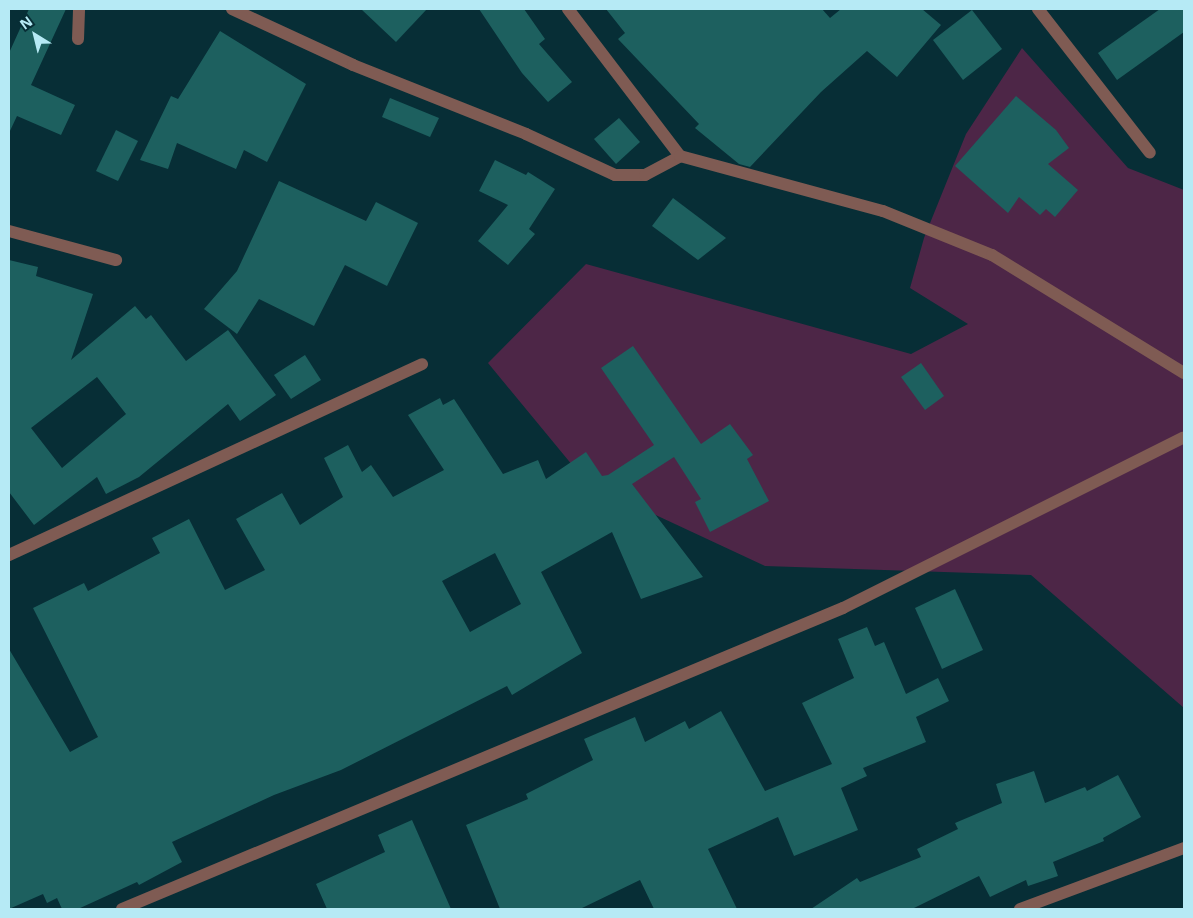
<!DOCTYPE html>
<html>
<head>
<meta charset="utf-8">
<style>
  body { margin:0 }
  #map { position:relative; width:1193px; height:918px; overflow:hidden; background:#072e36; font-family:"Open Sans",sans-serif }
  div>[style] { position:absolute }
  .green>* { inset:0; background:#4d2647 }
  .building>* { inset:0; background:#1d605f }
  .minor>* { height:12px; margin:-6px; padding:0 6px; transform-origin:6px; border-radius:6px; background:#7f5b53 }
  span { translate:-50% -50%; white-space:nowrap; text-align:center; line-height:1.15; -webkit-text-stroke:4px #072e36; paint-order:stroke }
  .frame { position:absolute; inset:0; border:10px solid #b6eaf5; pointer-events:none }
  .north { position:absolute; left:10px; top:10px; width:50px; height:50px; -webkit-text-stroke:4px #072e36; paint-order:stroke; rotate:324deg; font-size:14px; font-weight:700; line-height:20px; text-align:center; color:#b6eaf5 }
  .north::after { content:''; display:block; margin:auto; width:18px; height:22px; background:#b6eaf5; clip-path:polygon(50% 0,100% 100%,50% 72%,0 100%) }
</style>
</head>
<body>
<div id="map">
  <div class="green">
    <div style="clip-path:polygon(1022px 48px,1128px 168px,1184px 190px,1184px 708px,1031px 575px,765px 566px,587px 483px,488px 363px,586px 264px,911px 354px,968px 324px,910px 288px,924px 238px,966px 134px)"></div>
  </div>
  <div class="building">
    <div style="clip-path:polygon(29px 9px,66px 9px,31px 85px,75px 105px,61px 135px,17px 116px,9px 133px,9px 53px)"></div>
    <div style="clip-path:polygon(361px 9px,427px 9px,396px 42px)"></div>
    <div style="clip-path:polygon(479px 9px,524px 9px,545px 39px,539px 44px,572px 82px,548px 102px,522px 73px)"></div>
    <div style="clip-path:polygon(606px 9px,822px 9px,830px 18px,841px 9px,922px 9px,941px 25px,897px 77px,867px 51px,821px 92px,750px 167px,739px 164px,695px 128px,699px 124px,618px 39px,625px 33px)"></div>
    <div style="clip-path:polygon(1160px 9px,1184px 9px,1184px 32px,1117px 80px,1098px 53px)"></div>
    <div style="clip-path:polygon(972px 10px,1002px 49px,963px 80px,933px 40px)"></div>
    <div style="clip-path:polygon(220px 31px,306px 84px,267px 162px,244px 150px,236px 169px,177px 143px,168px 169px,140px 160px,171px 96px,178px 99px)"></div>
    <div style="clip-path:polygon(1016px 96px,1056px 130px,1069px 148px,1048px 164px,1078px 190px,1055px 217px,1046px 209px,1040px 215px,1019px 197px,1008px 213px,955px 166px)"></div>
    <div style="clip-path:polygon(390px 98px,439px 118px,430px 137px,382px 117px)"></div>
    <div style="clip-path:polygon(619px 118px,640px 142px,616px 164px,594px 139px)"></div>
    <div style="clip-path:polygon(116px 130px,138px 141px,118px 181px,96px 171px)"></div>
    <div style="clip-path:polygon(495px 160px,526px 175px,528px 172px,555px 189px,529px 229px,535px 234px,508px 265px,478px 241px,508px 205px,479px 191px)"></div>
    <div style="clip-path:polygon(279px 181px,366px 221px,376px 202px,418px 223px,387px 286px,345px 265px,314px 326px,259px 299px,237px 334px,204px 309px,237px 271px)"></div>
    <div style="clip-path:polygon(673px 198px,726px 238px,698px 260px,652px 226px)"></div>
    <div style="clip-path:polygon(evenodd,9px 260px,38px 267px,36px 276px,93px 294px,71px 360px,135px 306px,146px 319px,151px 315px,186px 361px,228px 330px,276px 395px,240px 421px,228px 404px,139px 477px,106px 494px,97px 477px,34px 525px,9px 492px,9px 260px,97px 377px,126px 414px,62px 468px,31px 428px,97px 377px)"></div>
    <div style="clip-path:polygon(evenodd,633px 346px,701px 444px,730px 424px,753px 455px,747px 459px,769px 501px,710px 532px,695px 502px,701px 499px,674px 457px,632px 484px,703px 577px,641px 599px,612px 532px,541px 572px,582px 653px,512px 695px,507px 686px,341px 770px,274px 795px,172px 842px,182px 862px,139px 885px,137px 882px,78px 909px,62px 909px,57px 898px,47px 903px,43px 894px,9px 909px,9px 649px,70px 752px,98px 737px,33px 608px,84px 583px,88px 591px,160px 553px,152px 538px,189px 519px,225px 590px,265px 570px,236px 519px,282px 493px,300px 525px,343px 497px,324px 458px,348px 445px,362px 472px,371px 465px,393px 497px,444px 470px,408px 415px,440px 398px,443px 405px,454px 399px,503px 474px,538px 460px,546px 479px,586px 452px,602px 476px,608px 475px,654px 445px,601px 368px,633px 346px,495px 553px,521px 604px,470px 632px,442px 581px,495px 553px)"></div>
    <div style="clip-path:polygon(305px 355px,321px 380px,291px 399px,274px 375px)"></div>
    <div style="clip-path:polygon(921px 363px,944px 396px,925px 410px,901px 377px)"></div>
    <div style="clip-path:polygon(955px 589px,983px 650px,942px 669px,915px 608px)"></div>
    <div style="clip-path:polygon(867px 627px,875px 646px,884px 642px,906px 694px,938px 678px,949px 701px,916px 717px,926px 742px,863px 768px,867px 776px,841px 788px,858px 830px,794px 856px,778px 817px,708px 849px,737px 909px,654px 909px,640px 880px,580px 909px,500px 909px,466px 825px,528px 799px,526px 794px,593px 760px,584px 739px,635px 717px,645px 742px,685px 721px,689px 729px,721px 711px,765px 791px,832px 764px,802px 703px,854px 678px,838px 639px)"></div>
    <div style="clip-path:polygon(1034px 771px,1045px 803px,1085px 787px,1087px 791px,1118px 775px,1141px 817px,1103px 838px,1104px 841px,1053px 862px,1058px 876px,1028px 886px,1026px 880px,990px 897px,979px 876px,912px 909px,811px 909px,857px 878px,860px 882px,921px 857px,917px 849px,958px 829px,955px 823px,1002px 803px,996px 784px)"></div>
    <div style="clip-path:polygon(412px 820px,451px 909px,327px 909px,316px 884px,385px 852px,378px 835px)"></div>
  </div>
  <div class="minor">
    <div style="left:232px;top:9px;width:133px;rotate:24.8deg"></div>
    <div style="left:353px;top:65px;width:186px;rotate:21.7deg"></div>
    <div style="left:526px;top:134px;width:98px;rotate:24.7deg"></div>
    <div style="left:615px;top:175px;width:30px"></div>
    <div style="left:645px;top:175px;width:40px;rotate:-28deg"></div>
    <div style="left:568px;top:9px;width:185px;rotate:52.7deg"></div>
    <div style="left:680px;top:156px;width:210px;rotate:15.2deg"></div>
    <div style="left:883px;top:211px;width:118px;rotate:22deg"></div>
    <div style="left:992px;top:255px;width:225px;rotate:31.6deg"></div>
    <div style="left:1038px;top:9px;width:182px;rotate:52.1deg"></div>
    <div style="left:78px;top:39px;width:30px;rotate:-88deg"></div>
    <div style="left:9px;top:231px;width:111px;rotate:15.2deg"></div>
    <div style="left:9px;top:555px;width:455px;rotate:-24.8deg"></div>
    <div style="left:122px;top:909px;width:781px;rotate:-22.66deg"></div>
    <div style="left:843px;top:608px;width:381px;rotate:-26.6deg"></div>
    <div style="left:1020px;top:909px;width:175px;rotate:-20.4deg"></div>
  </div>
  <div class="frame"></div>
  <div class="north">N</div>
</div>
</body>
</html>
